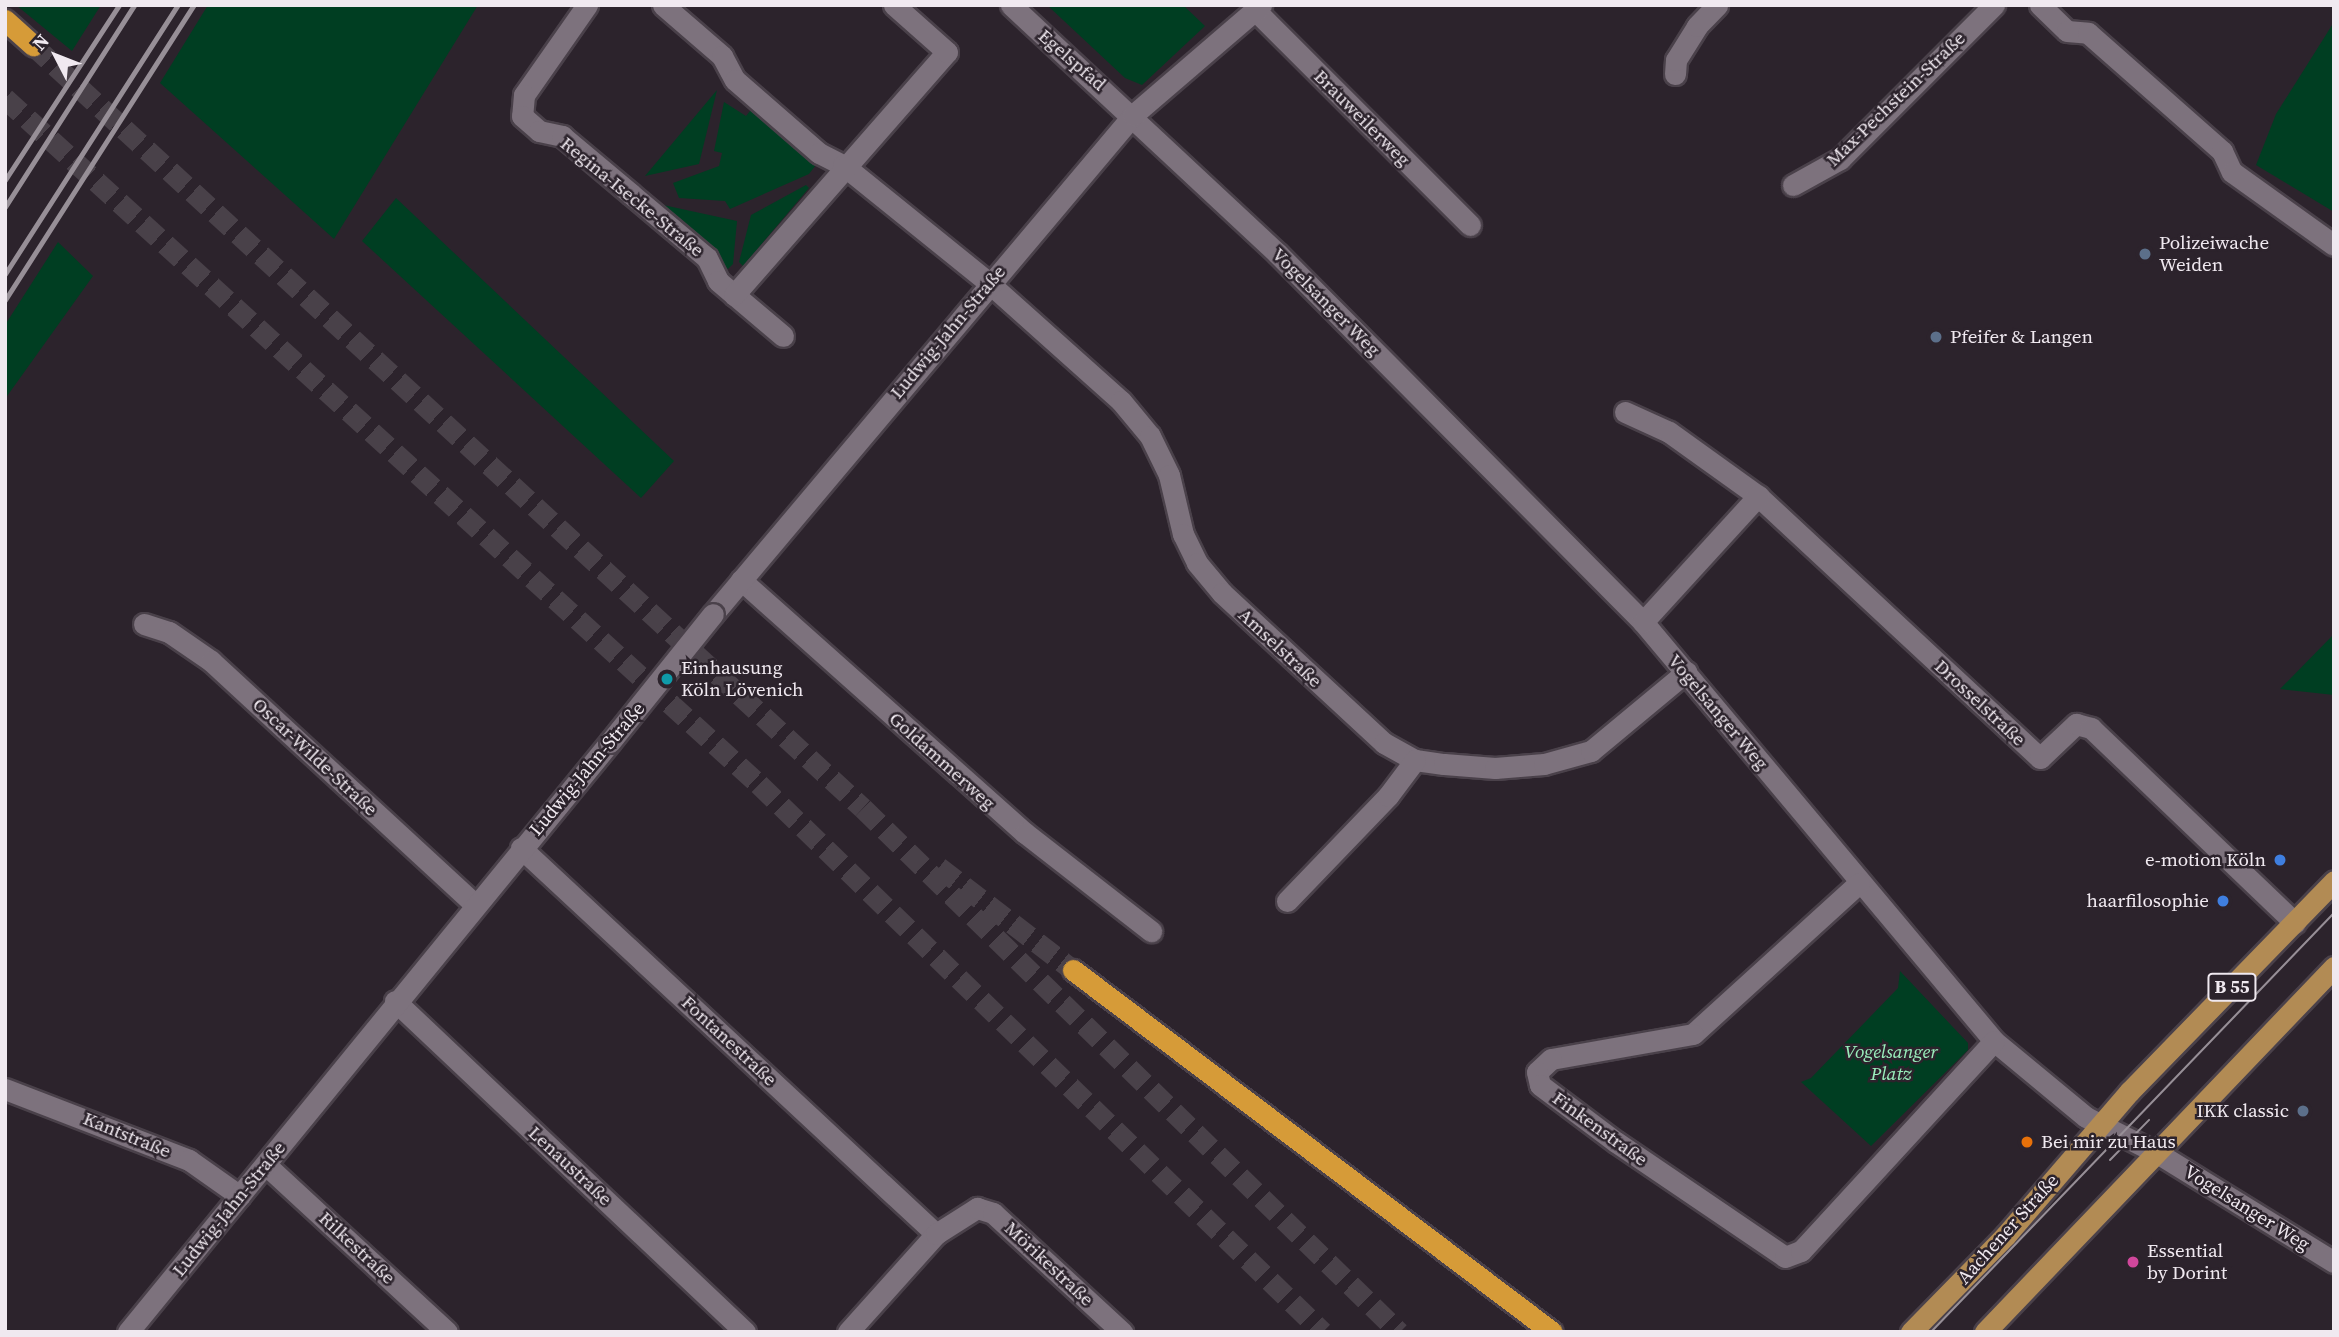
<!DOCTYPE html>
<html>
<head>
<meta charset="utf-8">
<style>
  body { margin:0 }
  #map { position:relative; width:2339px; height:1337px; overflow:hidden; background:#2c232c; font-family:"Source Serif 4",serif }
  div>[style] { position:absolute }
  .green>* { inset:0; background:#003e22 }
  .highway-tunnel>* { height:21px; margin-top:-10.5px; transform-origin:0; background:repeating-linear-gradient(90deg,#494149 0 21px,transparent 0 31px) }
  .roads { filter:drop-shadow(2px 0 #4a414a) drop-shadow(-2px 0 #4a414a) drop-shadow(0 2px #4a414a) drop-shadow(0 -2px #4a414a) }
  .minor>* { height:21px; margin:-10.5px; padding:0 10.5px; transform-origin:10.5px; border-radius:10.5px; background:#7d727d }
  .major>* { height:21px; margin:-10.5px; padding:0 10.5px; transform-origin:10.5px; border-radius:10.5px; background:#b28b54 }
  .highway>* { height:21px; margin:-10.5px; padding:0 10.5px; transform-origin:10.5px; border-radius:10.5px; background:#d69b38 }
  .tram>* { height:2px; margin:-1px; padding:0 1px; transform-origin:1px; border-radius:1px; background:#978f97 }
  .rail>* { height:5px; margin:-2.5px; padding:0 2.5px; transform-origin:2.5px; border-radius:2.5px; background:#978f97 }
  .bridges { filter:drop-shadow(2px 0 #4a414a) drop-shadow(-2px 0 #4a414a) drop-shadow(0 2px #4a414a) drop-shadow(0 -2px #4a414a) }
  .minor-bridge>* { height:21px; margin:-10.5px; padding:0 10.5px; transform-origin:10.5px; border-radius:10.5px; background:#7d727d }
  .dots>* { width:19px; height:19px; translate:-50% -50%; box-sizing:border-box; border:4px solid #2c232c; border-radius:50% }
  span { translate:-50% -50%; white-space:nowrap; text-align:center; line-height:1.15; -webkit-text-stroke:5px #2c232c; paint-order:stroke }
  .shield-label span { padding:2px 5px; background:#2c232c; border:2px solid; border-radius:5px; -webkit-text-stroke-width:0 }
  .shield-label { font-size:18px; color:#f0e9f0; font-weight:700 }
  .street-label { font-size:19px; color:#f0e9f0 }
  .poi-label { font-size:19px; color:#f0e9f0 }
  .left { translate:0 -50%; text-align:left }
  .right { translate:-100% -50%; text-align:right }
  .park-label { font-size:19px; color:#9aefbc; font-style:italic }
  .frame { position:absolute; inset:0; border:7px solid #f0e9f0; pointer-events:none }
  .north { position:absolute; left:21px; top:21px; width:70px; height:70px; -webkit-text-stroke:5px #2c232c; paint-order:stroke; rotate:312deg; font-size:19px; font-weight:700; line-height:28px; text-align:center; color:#f0e9f0 }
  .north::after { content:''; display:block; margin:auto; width:24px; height:32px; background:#f0e9f0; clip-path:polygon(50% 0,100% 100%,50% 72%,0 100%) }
</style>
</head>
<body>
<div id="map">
  <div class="green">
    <div style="clip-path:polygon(16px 5px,101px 5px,72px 51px)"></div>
    <div style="clip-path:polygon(208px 5px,478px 5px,334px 239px,160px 83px)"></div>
    <div style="clip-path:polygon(1047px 5px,1183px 5px,1205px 26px,1142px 85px,1125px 78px)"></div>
    <div style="clip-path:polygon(2334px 22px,2334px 212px,2256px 165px,2276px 114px)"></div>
    <div style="clip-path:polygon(717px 90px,699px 164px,645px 176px)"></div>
    <div style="clip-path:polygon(724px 102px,746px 116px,754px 106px,819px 161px,809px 174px,730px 209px,725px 201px,679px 198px,673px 183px,719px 166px,722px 153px,714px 151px)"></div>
    <div style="clip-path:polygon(806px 185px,809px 188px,743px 266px,739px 262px,751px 215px)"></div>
    <div style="clip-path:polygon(396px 198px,674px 461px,641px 498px,362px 241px)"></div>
    <div style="clip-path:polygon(654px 203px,737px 221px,733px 264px,728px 269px)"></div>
    <div style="clip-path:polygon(58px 242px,93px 276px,5px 399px,5px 325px)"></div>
    <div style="clip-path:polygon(2334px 634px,2334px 695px,2280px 689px)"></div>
    <div style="clip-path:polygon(1900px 971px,1968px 1043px,1968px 1050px,1871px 1146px,1801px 1082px,1811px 1078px,1898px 988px)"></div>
  </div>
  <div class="highway-tunnel">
    <div style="left:33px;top:45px;width:1127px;rotate:42.59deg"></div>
    <div style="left:863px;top:808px;width:750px;rotate:44.35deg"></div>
    <div style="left:5px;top:98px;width:1019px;rotate:42.3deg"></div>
    <div style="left:759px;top:784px;width:786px;rotate:44.18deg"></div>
    <div style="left:939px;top:867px;width:169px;rotate:37.5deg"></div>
  </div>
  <div class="roads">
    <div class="minor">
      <div style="left:587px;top:5px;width:110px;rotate:125deg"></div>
      <div style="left:524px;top:95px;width:21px;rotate:95deg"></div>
      <div style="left:522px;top:116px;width:23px;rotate:41deg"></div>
      <div style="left:539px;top:131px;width:24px;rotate:12deg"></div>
      <div style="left:562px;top:136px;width:90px;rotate:40deg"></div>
      <div style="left:631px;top:194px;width:99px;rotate:40.1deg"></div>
      <div style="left:707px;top:258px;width:25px;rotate:64deg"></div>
      <div style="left:718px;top:281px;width:85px;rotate:40.2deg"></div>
      <div style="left:663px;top:5px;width:78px;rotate:40.8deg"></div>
      <div style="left:722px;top:56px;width:27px;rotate:62deg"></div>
      <div style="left:735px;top:80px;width:111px;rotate:41deg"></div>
      <div style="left:819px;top:153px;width:27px;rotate:27deg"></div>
      <div style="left:843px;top:165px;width:188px;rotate:38.9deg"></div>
      <div style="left:989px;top:283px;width:177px;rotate:41.8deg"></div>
      <div style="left:1121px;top:401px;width:45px;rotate:50.4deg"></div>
      <div style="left:1150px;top:436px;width:43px;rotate:64deg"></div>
      <div style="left:1169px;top:475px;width:61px;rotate:76.7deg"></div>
      <div style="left:1183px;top:534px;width:32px;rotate:64deg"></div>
      <div style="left:1197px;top:563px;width:39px;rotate:50deg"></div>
      <div style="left:1222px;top:593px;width:221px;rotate:42.8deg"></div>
      <div style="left:1384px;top:743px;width:35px;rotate:29deg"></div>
      <div style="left:1415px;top:760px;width:29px;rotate:8deg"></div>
      <div style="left:1444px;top:764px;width:51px;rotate:4.5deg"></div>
      <div style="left:1495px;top:768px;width:49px;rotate:-4.7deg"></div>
      <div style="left:1544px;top:764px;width:49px;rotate:-15.5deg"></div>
      <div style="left:1591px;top:751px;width:124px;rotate:-39.7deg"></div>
      <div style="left:1011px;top:5px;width:364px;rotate:43deg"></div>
      <div style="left:1277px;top:253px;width:520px;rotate:45.23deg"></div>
      <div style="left:1643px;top:622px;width:547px;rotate:50.05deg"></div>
      <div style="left:1994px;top:1041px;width:119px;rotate:39.6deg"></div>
      <div style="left:2086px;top:1117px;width:82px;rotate:26.9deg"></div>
      <div style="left:2159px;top:1154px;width:206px;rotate:31.7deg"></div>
      <div style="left:2040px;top:5px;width:37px;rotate:44deg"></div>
      <div style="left:2067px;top:31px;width:21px;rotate:5deg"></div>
      <div style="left:2088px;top:33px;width:179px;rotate:41.4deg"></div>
      <div style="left:2222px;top:151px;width:23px;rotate:65deg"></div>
      <div style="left:2232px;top:172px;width:125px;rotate:35.6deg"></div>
      <div style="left:1255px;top:10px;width:304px;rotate:45deg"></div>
      <div style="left:1675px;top:74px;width:14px;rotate:-86deg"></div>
      <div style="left:1676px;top:60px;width:40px;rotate:-58deg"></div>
      <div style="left:1697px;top:26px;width:29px;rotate:-46deg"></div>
      <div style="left:1793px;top:185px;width:54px;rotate:-29deg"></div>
      <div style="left:1840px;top:159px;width:218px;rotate:-45deg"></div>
      <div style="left:734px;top:295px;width:323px;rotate:-48.8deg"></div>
      <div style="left:947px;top:52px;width:71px;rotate:-138.4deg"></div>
      <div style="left:1625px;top:412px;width:48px;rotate:24.4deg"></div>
      <div style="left:1669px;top:432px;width:110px;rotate:35.7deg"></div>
      <div style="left:1758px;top:496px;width:385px;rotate:42.9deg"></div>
      <div style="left:2040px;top:758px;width:50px;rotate:-43.4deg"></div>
      <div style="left:2076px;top:724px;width:16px;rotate:15deg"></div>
      <div style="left:2091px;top:728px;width:282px;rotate:43.7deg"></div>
      <div style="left:741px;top:580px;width:380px;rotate:41.7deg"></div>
      <div style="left:1025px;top:833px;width:160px;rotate:37.9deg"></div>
      <div style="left:713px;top:614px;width:652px;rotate:-49.91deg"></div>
      <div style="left:1133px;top:115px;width:169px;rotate:-40.7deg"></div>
      <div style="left:1643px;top:622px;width:171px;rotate:-47.6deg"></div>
      <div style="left:144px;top:624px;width:26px;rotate:18deg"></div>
      <div style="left:169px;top:632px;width:51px;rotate:34.6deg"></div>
      <div style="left:211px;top:661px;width:359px;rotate:42.7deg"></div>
      <div style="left:521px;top:848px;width:567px;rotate:42.93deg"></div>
      <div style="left:1859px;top:883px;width:224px;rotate:137.7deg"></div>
      <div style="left:1693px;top:1034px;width:144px;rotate:170deg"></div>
      <div style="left:1551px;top:1059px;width:19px;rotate:137deg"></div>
      <div style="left:1537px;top:1072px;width:13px;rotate:77deg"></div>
      <div style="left:1540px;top:1085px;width:95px;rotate:36.9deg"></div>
      <div style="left:1616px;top:1142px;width:204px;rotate:34.2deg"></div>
      <div style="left:1785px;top:1257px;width:17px;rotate:-21deg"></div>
      <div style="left:1801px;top:1251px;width:285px;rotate:-47.4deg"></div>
      <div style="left:1287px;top:901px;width:146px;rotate:-46.1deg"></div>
      <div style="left:1388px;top:796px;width:45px;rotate:-53.1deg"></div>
      <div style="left:395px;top:1001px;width:482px;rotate:43.4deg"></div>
      <div style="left:5px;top:1089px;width:197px;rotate:21.1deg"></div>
      <div style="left:189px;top:1160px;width:62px;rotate:35.2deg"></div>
      <div style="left:266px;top:1165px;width:246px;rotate:42.7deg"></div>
      <div style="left:128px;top:1332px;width:762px;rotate:-50.75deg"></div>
      <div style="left:848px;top:1332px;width:132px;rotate:-48.1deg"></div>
      <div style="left:936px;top:1234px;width:49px;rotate:-32.4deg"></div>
      <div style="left:977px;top:1208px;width:17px;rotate:17deg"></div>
      <div style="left:993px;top:1213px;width:176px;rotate:42.7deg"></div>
    </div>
    <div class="major">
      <div style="left:1911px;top:1332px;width:136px;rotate:-45.6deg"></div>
      <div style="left:2006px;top:1235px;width:189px;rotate:-49.3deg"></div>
      <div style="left:2129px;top:1092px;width:294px;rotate:-45.8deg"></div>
      <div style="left:1985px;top:1332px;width:505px;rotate:-46.28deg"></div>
    </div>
    <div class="highway">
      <div style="left:5px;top:20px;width:38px;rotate:42deg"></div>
      <div style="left:1073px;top:970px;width:600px;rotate:37.08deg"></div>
    </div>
  </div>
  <div class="tram">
    <div style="left:2110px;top:1160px;width:56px;rotate:-45.7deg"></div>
    <div style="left:1931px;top:1332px;width:581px;rotate:-46.12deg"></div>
  </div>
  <div class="rail">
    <div style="left:5px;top:180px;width:209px;rotate:-56.9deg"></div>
    <div style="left:5px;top:207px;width:240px;rotate:-57.4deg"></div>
    <div style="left:5px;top:274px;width:320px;rotate:-57.3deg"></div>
    <div style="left:5px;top:300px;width:350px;rotate:-57.4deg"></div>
  </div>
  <div class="bridges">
    <div class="minor-bridge">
      <div style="left:610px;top:742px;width:164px;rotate:-51.2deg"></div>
    </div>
  </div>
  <div class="dots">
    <div style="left:2145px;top:254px;background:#5c6f8a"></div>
    <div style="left:1936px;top:337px;background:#5c6f8a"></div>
    <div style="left:667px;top:679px;background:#0f9aa8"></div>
    <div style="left:2280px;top:860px;background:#3f7fe0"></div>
    <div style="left:2223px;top:901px;background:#3f7fe0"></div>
    <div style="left:2303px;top:1111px;background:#5c6f8a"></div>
    <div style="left:2027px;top:1142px;background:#e8710a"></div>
    <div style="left:2133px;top:1262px;background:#d1479c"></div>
  </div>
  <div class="shield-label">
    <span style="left:2232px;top:987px">B 55</span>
  </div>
  <div class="street-label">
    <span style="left:1072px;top:60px;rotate:41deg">Egelspfad</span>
    <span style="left:1896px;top:99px;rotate:-44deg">Max-Pechstein-Straße</span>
    <span style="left:1362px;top:118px;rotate:45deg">Brauweilerweg</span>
    <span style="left:632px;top:197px;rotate:39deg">Regina-Isecke-Straße</span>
    <span style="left:1326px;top:302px;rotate:45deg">Vogelsanger Weg</span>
    <span style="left:948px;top:332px;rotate:-50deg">Ludwig-Jahn-Straße</span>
    <span style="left:1280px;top:648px;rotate:43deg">Amselstraße</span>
    <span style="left:1980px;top:703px;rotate:43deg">Drosselstraße</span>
    <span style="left:1718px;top:712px;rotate:50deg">Vogelsanger Weg</span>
    <span style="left:315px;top:757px;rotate:43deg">Oscar-Wilde-Straße</span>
    <span style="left:942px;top:761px;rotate:42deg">Goldammerweg</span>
    <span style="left:587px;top:769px;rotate:-50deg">Ludwig-Jahn-Straße</span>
    <span style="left:729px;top:1041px;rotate:43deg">Fontanestraße</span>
    <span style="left:1600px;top:1129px;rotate:36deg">Finkenstraße</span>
    <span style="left:127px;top:1135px;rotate:22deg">Kantstraße</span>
    <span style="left:570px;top:1166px;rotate:43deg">Lenaustraße</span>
    <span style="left:2247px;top:1208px;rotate:32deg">Vogelsanger Weg</span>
    <span style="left:229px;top:1209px;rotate:-51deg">Ludwig-Jahn-Straße</span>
    <span style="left:2008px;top:1229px;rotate:-48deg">Aachener Straße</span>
    <span style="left:357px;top:1248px;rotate:43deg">Rilkestraße</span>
    <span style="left:1049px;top:1264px;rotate:43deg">Mörikestraße</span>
  </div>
  <div class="poi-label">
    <span class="left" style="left:2159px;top:254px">Polizeiwache<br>Weiden</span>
    <span class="left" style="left:1950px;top:337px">Pfeifer &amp; Langen</span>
    <span class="left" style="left:681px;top:679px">Einhausung<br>Köln Lövenich</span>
    <span class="right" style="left:2266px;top:860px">e-motion Köln</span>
    <span class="right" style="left:2209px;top:901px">haarfilosophie</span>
    <span class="right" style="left:2289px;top:1111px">IKK classic</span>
    <span class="left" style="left:2041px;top:1142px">Bei mir zu Haus</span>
    <span class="left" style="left:2147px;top:1262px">Essential<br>by Dorint</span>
  </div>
  <div class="park-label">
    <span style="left:1891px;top:1063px">Vogelsanger<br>Platz</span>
  </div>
  <div class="frame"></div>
  <div class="north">N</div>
</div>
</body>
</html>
